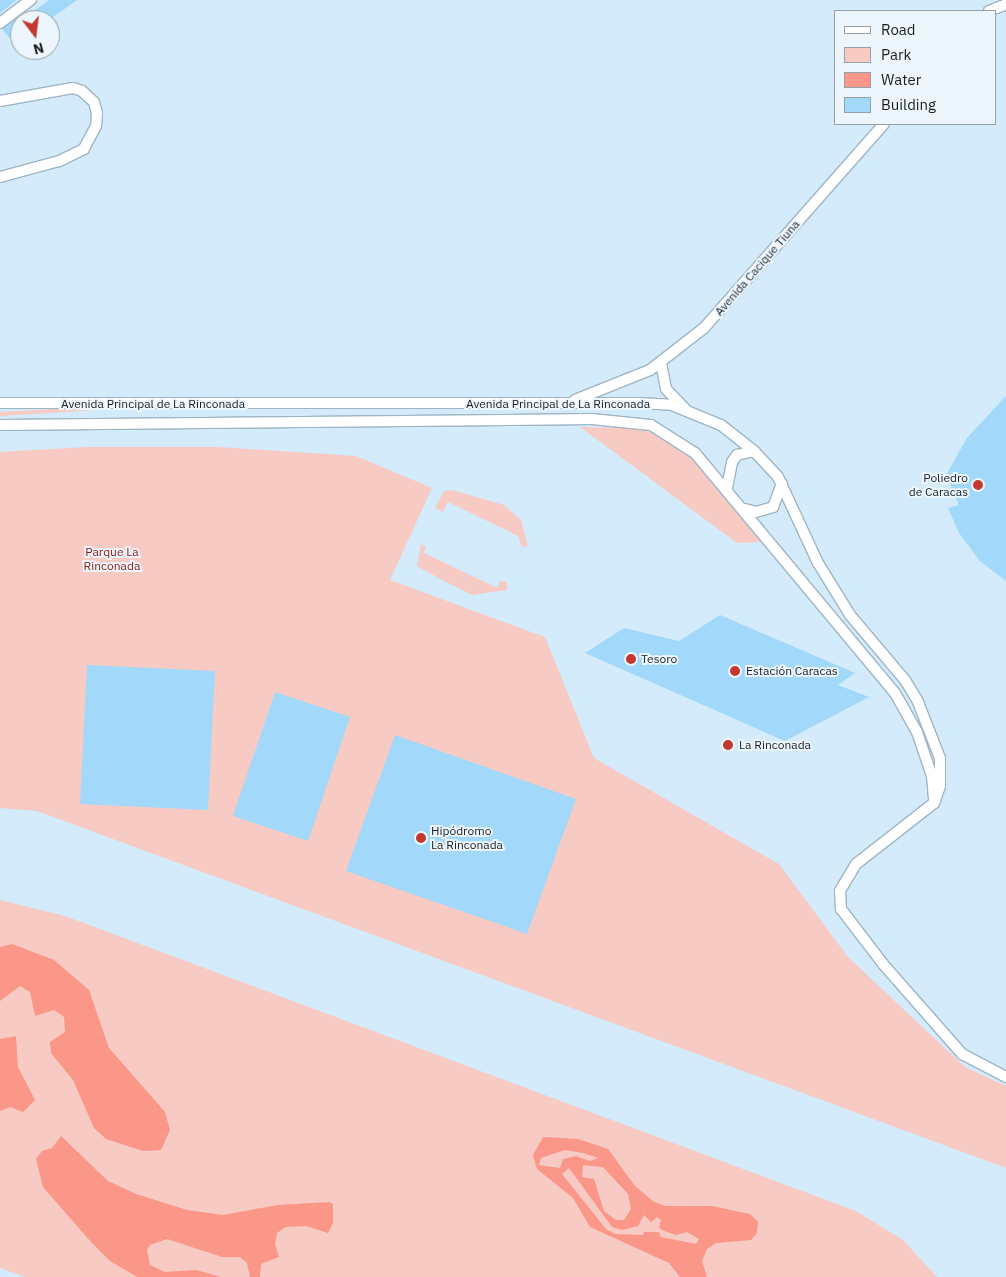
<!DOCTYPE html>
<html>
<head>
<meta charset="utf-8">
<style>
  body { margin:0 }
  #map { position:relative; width:1006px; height:1277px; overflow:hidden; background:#d3ebfa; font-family:"IBM Plex Sans",sans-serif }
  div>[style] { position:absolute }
  .green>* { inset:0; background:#f7cbc4 }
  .water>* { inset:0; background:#fa9789 }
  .building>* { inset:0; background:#a2d8fa }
  .roads { filter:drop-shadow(1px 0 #9fb5c4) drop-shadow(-1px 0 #9fb5c4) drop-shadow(0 1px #9fb5c4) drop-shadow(0 -1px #9fb5c4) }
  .minor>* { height:10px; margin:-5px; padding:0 5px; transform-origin:5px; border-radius:5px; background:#fff }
  .dots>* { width:14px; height:14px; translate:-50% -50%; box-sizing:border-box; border:2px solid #ecf6fc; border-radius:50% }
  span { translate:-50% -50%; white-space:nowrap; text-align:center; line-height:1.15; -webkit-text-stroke:4px #ecf6fc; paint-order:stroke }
  .street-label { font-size:12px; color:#171f25 }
  .poi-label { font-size:12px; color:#171f25 }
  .right { translate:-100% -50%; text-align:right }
  .left { translate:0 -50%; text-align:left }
  .park-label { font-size:12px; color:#8c1812 }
  .legend { position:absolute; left:834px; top:10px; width:162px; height:115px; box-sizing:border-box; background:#ecf6fc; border:1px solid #97a0a6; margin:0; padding:6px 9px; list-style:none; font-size:15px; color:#171f25 }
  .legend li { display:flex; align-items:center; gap:10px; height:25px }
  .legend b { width:25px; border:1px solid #97a0a6 }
  .north { position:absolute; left:10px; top:10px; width:50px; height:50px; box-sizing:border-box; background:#ecf6fc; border:1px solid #97a0a6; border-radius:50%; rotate:165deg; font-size:14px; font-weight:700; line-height:20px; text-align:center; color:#171f25 }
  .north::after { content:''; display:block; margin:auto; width:18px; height:22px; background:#c5382d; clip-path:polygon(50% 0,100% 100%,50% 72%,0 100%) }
</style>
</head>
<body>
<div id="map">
  <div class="green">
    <div style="clip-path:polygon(55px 409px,96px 410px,0 416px,0 412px)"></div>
    <div style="clip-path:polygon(580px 427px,636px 428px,660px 435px,680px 448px,709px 476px,763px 542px,737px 543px)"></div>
    <div style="clip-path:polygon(87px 447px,219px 447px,356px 456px,432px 488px,390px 580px,545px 637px,594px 758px,779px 864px,848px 957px,965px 1067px,1006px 1086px,1006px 1168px,37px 811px,0 808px,0 452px)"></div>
    <div style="clip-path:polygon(452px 490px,504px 505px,521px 520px,528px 546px,522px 547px,518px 536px,448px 502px,443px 512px,435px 508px,444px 491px)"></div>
    <div style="clip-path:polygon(421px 544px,426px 547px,424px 553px,497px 588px,500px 581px,507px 582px,507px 590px,472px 595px,440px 579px,417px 566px)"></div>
    <div style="clip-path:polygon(0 900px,65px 916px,856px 1211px,903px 1240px,937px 1277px,25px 1277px,0 1268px)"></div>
  </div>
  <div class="water">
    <div style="clip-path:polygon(12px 944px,54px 960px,89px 990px,109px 1048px,165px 1112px,170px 1130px,161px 1150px,143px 1151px,106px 1139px,94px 1128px,73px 1080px,51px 1053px,50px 1042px,65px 1032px,64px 1017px,54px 1010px,35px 1016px,30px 992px,20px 986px,0 1001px,0 947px)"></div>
    <div style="clip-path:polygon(16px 1036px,18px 1067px,35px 1100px,23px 1112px,10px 1107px,0 1111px,0 1039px)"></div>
    <div style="clip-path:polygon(61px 1136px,108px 1181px,136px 1194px,187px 1210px,223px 1215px,278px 1205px,329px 1202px,333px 1204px,333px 1223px,328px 1233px,306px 1226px,286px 1227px,277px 1233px,275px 1244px,279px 1257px,261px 1264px,260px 1277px,250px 1277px,247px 1263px,240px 1257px,222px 1257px,167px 1239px,150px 1245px,147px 1250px,150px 1265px,165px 1272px,196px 1270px,221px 1277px,137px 1277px,110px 1261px,91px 1242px,43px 1187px,36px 1159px,42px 1151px,52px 1148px)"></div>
    <div style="clip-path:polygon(evenodd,543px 1137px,578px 1139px,608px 1149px,635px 1186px,654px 1202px,666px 1206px,712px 1206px,750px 1214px,758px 1222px,757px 1233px,751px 1240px,716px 1243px,707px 1249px,702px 1261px,707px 1277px,680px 1277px,669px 1263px,590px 1227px,573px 1198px,537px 1169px,533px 1155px,543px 1137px,565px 1150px,583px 1153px,598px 1158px,590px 1161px,576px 1156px,563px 1159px,560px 1168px,539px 1165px,541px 1158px,565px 1150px,543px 1137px,583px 1165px,603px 1167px,628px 1194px,631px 1209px,624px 1220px,616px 1220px,604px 1211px,594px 1179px,582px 1177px,583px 1165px,543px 1137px,569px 1168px,612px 1227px,622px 1230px,638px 1226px,644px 1215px,651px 1222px,657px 1217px,661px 1220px,659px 1228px,664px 1231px,676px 1235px,687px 1232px,699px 1239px,696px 1244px,661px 1237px,659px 1232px,644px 1232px,643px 1235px,615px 1234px,606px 1229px,562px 1174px,569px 1168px)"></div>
  </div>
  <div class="building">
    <div style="clip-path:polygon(0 0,17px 0,0 13px)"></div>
    <div style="clip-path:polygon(49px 0,77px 0,49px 20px,20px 20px,20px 30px,9px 38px,1px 27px,19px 14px,23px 19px)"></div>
    <div style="clip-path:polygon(1006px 396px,1006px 581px,980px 561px,959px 533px,948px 508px,959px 505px,946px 475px,967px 438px)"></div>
    <div style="clip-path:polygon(720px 615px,855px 673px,838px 685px,869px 697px,785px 741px,585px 653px,624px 628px,679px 641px)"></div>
    <div style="clip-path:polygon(87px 665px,215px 671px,208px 810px,80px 804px)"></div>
    <div style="clip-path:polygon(275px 692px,350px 717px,308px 841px,233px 816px)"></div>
    <div style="clip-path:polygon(395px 735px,576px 799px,527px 934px,346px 871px)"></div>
  </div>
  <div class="roads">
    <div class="minor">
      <div style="left:989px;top:11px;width:18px;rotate:-22deg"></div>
      <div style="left:0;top:23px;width:39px;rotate:-37deg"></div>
      <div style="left:0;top:101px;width:74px;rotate:-10.1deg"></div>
      <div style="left:73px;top:88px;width:9px;rotate:18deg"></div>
      <div style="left:82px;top:91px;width:16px;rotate:43deg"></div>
      <div style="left:94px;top:102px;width:11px;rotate:75deg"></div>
      <div style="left:97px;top:113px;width:13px;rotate:94deg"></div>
      <div style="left:96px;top:126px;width:26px;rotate:118deg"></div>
      <div style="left:84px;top:149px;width:28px;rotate:154deg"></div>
      <div style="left:59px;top:161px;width:61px;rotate:164.8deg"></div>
      <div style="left:661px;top:363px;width:26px;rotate:79deg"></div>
      <div style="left:666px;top:389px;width:28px;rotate:46deg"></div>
      <div style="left:575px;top:400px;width:81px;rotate:-21.8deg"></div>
      <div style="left:650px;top:370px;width:68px;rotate:-37.9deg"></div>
      <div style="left:704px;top:328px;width:272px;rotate:-48.6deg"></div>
      <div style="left:0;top:403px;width:638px"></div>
      <div style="left:638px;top:403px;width:34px;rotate:3deg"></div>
      <div style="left:672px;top:405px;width:53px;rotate:22.2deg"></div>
      <div style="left:721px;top:425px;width:42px;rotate:38.2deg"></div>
      <div style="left:754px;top:451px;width:35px;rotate:47deg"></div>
      <div style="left:778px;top:477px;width:95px;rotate:65.1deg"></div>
      <div style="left:818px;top:563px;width:61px;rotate:58.4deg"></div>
      <div style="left:850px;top:615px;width:85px;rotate:49.8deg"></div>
      <div style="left:905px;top:680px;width:26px;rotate:59deg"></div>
      <div style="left:918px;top:702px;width:60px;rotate:68.6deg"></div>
      <div style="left:940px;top:758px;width:28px;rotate:90deg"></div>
      <div style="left:940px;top:786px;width:18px;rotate:109deg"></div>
      <div style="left:934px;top:803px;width:99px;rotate:142deg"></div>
      <div style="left:856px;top:864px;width:31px;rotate:121deg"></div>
      <div style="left:840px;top:891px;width:18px;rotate:87deg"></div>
      <div style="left:841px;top:909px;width:69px;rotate:52.6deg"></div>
      <div style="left:883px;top:964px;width:120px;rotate:48.7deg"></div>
      <div style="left:962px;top:1054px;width:50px;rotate:27.6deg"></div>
      <div style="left:0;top:425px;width:592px;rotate:-0.58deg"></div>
      <div style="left:592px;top:419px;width:59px;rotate:5.8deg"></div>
      <div style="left:651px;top:425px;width:52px;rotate:32.5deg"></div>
      <div style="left:695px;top:453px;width:312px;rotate:50.2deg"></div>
      <div style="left:895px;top:693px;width:45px;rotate:60.6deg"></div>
      <div style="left:917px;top:732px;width:46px;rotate:71.2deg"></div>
      <div style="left:932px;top:776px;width:23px;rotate:85deg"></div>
      <div style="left:727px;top:488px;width:26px;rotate:-79deg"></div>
      <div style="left:732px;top:462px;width:9px;rotate:-54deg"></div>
      <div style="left:737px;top:455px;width:17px;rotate:-13deg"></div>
      <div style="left:745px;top:509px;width:11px;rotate:15deg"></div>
      <div style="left:756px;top:512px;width:18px;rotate:-16deg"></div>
      <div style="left:773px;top:507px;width:25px;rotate:-69deg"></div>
    </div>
  </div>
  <div class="dots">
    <div style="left:978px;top:485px;background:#c5382d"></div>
    <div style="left:631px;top:659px;background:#c5382d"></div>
    <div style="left:735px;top:671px;background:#c5382d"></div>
    <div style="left:728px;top:745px;background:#c5382d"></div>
    <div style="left:421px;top:838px;background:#c5382d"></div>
  </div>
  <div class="street-label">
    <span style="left:757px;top:268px;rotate:-49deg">Avenida Cacique Tiuna</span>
    <span style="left:153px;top:404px">Avenida Principal de La Rinconada</span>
    <span style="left:558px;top:404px">Avenida Principal de La Rinconada</span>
  </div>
  <div class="poi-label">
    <span class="right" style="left:968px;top:485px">Poliedro<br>de Caracas</span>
    <span class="left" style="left:641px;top:659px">Tesoro</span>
    <span class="left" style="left:746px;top:671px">Estación Caracas</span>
    <span class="left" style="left:739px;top:745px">La Rinconada</span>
    <span class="left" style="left:431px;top:838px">Hipódromo<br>La Rinconada</span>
  </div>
  <div class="park-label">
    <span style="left:112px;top:559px">Parque La<br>Rinconada</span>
  </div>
  <ul class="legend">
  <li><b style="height:6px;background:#fff"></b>Road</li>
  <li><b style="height:14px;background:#f7cbc4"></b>Park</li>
  <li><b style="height:14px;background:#fa9789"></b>Water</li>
  <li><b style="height:14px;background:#a2d8fa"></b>Building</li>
  </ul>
  <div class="north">N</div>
</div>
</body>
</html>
